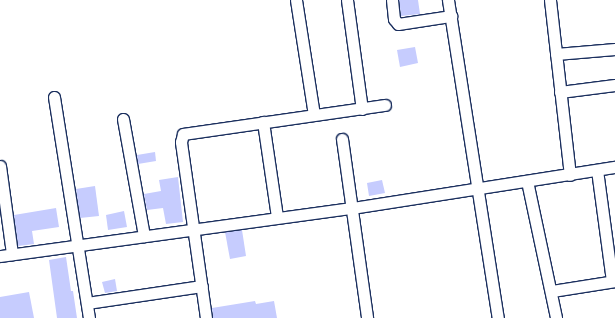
<!DOCTYPE html>
<html>
<head>
<meta charset="utf-8">
<style>
  body { margin:0 }
  #map { position:relative; width:615px; height:318px; overflow:hidden; background:#fff; font-family:Dekko,sans-serif }
  div>[style] { position:absolute }
  .building>* { inset:0; background:#c6ccfe }
  .roads { filter:drop-shadow(1px 0 #1b2f5e) drop-shadow(-1px 0 #1b2f5e) drop-shadow(0 1px #1b2f5e) drop-shadow(0 -1px #1b2f5e) }
  .minor>* { height:11px; margin:-5.5px; padding:0 5.5px; transform-origin:5.5px; border-radius:5.5px; background:#fff }
  span { translate:-50% -50%; white-space:nowrap; text-align:center; line-height:1.15; -webkit-text-stroke:3.5px #fff; paint-order:stroke }
</style>
</head>
<body>
<div id="map">
  <div class="building">
    <div style="clip-path:polygon(399px 0,418px 0,420px 14px,401px 16px)"></div>
    <div style="clip-path:polygon(415px 47px,418px 63px,400px 67px,397px 50px)"></div>
    <div style="clip-path:polygon(155px 152px,156px 161px,138px 164px,137px 155px)"></div>
    <div style="clip-path:polygon(178px 177px,183px 222px,166px 224px,163px 208px,147px 210px,144px 194px,161px 191px,159px 180px)"></div>
    <div style="clip-path:polygon(382px 180px,385px 193px,369px 196px,367px 183px)"></div>
    <div style="clip-path:polygon(95px 186px,99px 216px,80px 218px,76px 189px)"></div>
    <div style="clip-path:polygon(56px 208px,59px 227px,32px 231px,34px 244px,18px 246px,14px 215px)"></div>
    <div style="clip-path:polygon(124px 211px,127px 227px,108px 230px,106px 215px)"></div>
    <div style="clip-path:polygon(242px 230px,246px 256px,230px 259px,225px 232px)"></div>
    <div style="clip-path:polygon(66px 257px,71px 291px,73px 291px,77px 318px,57px 318px,49px 260px)"></div>
    <div style="clip-path:polygon(115px 279px,117px 291px,105px 293px,102px 282px)"></div>
    <div style="clip-path:polygon(29px 292px,34px 318px,0 318px,0 297px)"></div>
    <div style="clip-path:polygon(255px 301px,256px 304px,274px 301px,277px 318px,213px 318px,212px 308px)"></div>
  </div>
  <div class="roads">
    <div class="minor">
      <div style="left:296px;top:0;width:116px;rotate:81.1deg"></div>
      <div style="left:347px;top:0;width:110px;rotate:82.2deg"></div>
      <div style="left:392px;top:0;width:19px;rotate:84deg"></div>
      <div style="left:394px;top:19px;width:6px;rotate:51deg"></div>
      <div style="left:398px;top:24px;width:54px;rotate:-8.6deg"></div>
      <div style="left:448px;top:0;width:322px;rotate:81.1deg"></div>
      <div style="left:550px;top:0;width:176px;rotate:83.5deg"></div>
      <div style="left:556px;top:54px;width:59px;rotate:-4.8deg"></div>
      <div style="left:560px;top:92px;width:55px;rotate:-7.3deg"></div>
      <div style="left:54px;top:97px;width:224px;rotate:81deg"></div>
      <div style="left:123px;top:119px;width:119px;rotate:79.8deg"></div>
      <div style="left:263px;top:122px;width:96px;rotate:81.6deg"></div>
      <div style="left:342px;top:139px;width:181px;rotate:82deg"></div>
      <div style="left:0;top:166px;width:89px;rotate:82.2deg"></div>
      <div style="left:597px;top:170px;width:112px;rotate:82.3deg"></div>
      <div style="left:527px;top:181px;width:140px;rotate:78deg"></div>
      <div style="left:0;top:256px;width:355px;rotate:-7.8deg"></div>
      <div style="left:352px;top:208px;width:266px;rotate:-8.9deg"></div>
      <div style="left:552px;top:291px;width:64px;rotate:-9deg"></div>
      <div style="left:87px;top:303px;width:116px;rotate:-8.4deg"></div>
      <div style="left:206px;top:318px;width:178px;rotate:-98.1deg"></div>
      <div style="left:181px;top:142px;width:8px;rotate:-76deg"></div>
      <div style="left:183px;top:134px;width:204px;rotate:-8.2deg"></div>
    </div>
  </div>
</div>
</body>
</html>
